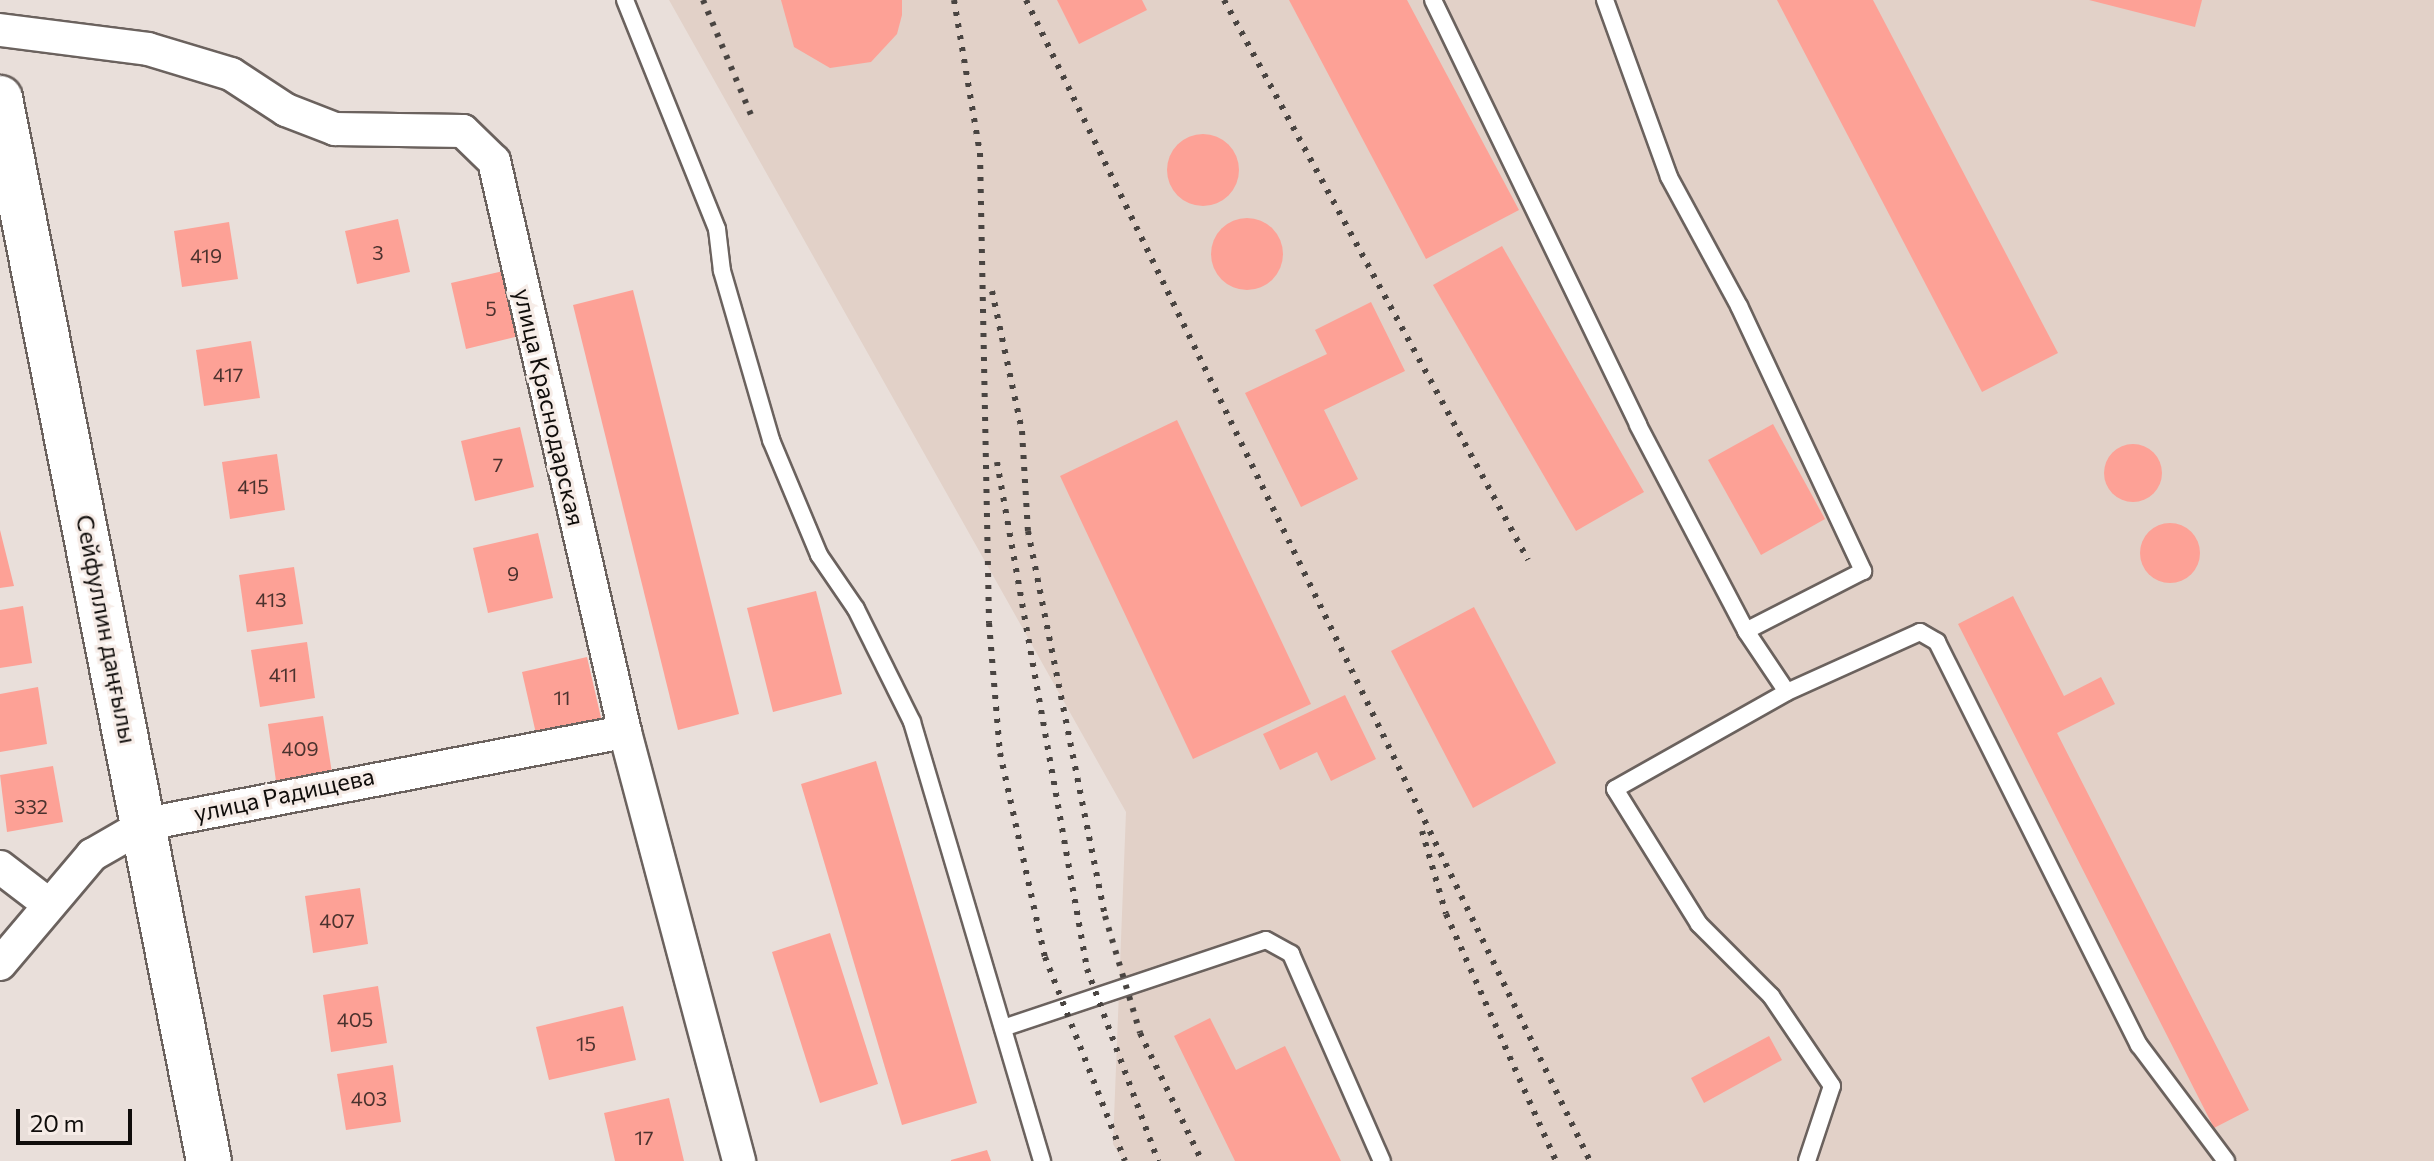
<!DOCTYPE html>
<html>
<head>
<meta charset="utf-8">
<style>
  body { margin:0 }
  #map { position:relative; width:2434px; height:1161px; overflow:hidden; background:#e9dfda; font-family:Commissioner,sans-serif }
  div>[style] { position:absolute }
  .built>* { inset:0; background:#e2d1c8 }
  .building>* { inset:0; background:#fda196 }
  .round { border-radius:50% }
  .roads { filter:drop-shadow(2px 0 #6b625e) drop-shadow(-2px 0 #6b625e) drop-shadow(0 2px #6b625e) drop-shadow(0 -2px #6b625e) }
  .service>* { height:16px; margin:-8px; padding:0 8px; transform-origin:8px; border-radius:8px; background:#fff }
  .minor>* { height:32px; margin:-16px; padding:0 16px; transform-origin:16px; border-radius:16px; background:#fff }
  .secondary>* { height:44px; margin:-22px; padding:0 22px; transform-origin:22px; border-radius:22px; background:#fff }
  .rail>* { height:6px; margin-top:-3px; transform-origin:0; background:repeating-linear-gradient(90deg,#494441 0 4px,transparent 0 12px) }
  span { translate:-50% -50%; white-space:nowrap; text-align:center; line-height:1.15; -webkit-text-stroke:6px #f6ece7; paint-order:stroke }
  .number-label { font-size:20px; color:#4b322e }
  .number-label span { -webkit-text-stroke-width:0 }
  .street-label { font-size:24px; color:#100d0b }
  .scale { position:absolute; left:16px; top:1109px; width:116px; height:36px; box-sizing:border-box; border:4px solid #100d0b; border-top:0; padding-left:10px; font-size:24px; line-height:28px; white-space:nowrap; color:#100d0b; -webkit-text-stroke:6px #f6ece7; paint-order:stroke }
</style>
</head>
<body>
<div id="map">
  <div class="built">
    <div style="clip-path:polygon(669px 0,2434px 0,2434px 1161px,1123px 1161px,1113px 1144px,1126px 812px)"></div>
  </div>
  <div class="building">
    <div style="clip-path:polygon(781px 0,902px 0,902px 15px,897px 34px,871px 62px,830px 68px,794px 47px)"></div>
    <div style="clip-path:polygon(1057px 0,1142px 0,1147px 10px,1079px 44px)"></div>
    <div style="clip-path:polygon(1289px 0,1407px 0,1519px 210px,1426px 259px)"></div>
    <div style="clip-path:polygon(1777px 0,1873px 0,2058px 353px,1982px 392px)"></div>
    <div style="clip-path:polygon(2089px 0,2202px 0,2195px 27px)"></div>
    <div class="round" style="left:1167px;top:134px;width:72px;height:72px"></div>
    <div class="round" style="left:1211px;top:218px;width:72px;height:72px"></div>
    <div style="clip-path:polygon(398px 219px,410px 272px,357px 284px,345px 231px)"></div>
    <div style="clip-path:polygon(229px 222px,238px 279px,182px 287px,174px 231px)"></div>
    <div style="clip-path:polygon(1502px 246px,1644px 492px,1576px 531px,1433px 285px)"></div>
    <div style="clip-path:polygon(516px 268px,531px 333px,466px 349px,451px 283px)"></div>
    <div style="clip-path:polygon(633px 290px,739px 714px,678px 730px,573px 305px)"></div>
    <div style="clip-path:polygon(1371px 302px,1405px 371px,1324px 410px,1358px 479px,1301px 507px,1245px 393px,1327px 354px,1315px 330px)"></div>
    <div style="clip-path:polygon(251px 341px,260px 398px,204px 406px,196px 350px)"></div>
    <div style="clip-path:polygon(1177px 420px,1311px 704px,1193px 759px,1060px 476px)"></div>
    <div style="clip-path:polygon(1773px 424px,1825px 519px,1761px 555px,1708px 460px)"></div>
    <div style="clip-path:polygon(520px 427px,534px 487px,475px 501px,461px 441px)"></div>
    <div class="round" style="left:2104px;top:444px;width:58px;height:58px"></div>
    <div style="clip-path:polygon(277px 454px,285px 510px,230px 519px,222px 462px)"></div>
    <div class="round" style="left:2140px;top:523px;width:60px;height:60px"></div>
    <div style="clip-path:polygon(0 530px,14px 586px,0 588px)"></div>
    <div style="clip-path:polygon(538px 533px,553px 598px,488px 613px,473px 548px)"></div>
    <div style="clip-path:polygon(294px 567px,303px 624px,247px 632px,239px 575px)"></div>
    <div style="clip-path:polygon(816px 591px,842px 694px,773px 712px,747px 608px)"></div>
    <div style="clip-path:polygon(2013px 596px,2064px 696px,2101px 677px,2115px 704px,2057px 733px,2249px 1110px,2214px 1128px,1958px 624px)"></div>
    <div style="clip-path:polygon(23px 606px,32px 663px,0 668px,0 610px)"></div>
    <div style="clip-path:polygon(1474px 607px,1556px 763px,1473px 808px,1391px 651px)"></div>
    <div style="clip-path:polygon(307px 642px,315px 698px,260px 707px,251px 650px)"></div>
    <div style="clip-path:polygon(587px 657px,602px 722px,537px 738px,522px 672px)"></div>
    <div style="clip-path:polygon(38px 687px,47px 744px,0 752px,0 694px)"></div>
    <div style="clip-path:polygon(1345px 695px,1376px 759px,1331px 781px,1317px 752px,1280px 770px,1263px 734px)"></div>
    <div style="clip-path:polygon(323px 716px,332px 773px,276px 781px,268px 724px)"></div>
    <div style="clip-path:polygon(876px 761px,977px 1103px,902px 1125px,801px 784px)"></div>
    <div style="clip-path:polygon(53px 766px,63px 822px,7px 832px,0 775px)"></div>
    <div style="clip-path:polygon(360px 888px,368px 944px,313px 953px,305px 896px)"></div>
    <div style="clip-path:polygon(830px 933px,878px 1084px,820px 1103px,772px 952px)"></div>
    <div style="clip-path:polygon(378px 986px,387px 1043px,331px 1052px,323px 995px)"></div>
    <div style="clip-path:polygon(623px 1006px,636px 1060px,549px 1080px,536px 1027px)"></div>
    <div style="clip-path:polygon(1210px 1018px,1236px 1070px,1285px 1046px,1341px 1161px,1235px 1161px,1174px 1036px)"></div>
    <div style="clip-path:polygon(1769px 1036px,1782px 1060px,1704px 1103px,1691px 1078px)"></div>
    <div style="clip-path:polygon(393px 1065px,401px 1122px,346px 1130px,337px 1074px)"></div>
    <div style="clip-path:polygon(669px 1098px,684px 1161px,615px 1161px,604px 1113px)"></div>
    <div style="clip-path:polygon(987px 1150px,991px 1161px,951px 1161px,951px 1160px)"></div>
  </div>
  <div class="roads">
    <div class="service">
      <div style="left:625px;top:0;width:247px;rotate:68.1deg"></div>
      <div style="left:717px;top:229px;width:42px;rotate:83.2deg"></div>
      <div style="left:722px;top:271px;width:176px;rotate:73.8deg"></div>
      <div style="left:771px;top:440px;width:125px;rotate:67.3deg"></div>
      <div style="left:819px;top:555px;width:65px;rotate:55.6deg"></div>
      <div style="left:856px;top:609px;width:126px;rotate:63.6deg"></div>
      <div style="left:912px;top:722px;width:458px;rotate:73.5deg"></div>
      <div style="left:1433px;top:0;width:472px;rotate:64.2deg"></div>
      <div style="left:1638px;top:425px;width:233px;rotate:62.3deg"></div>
      <div style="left:1605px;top:0;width:188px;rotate:70.1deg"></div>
      <div style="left:1669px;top:177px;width:147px;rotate:61.5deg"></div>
      <div style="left:1739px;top:306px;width:293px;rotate:64.9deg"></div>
      <div style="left:1863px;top:571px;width:131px;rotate:152.9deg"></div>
      <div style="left:1746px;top:631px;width:73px;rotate:56.1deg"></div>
      <div style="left:1003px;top:1028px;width:277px;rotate:-18.5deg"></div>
      <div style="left:1266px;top:940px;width:29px;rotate:29deg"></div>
      <div style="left:1291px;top:954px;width:226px;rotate:66.3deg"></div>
      <div style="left:1807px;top:1161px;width:79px;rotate:-71.6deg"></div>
      <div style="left:1832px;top:1086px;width:109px;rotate:-124.1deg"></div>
      <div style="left:1771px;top:996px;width:102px;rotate:-135deg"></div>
      <div style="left:1699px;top:924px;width:159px;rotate:-121.9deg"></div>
      <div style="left:1615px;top:789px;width:197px;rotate:-29.4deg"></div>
      <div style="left:1787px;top:692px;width:146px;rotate:-24.3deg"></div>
      <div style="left:1920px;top:632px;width:20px;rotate:30deg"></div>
      <div style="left:1937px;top:642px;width:451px;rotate:63.4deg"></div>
      <div style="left:2139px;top:1045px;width:145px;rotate:53.1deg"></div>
    </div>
    <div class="minor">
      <div style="left:0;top:30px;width:149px;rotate:7.3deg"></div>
      <div style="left:148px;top:49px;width:87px;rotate:16.8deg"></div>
      <div style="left:231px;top:74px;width:66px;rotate:33.2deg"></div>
      <div style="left:286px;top:110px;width:53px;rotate:21.2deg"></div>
      <div style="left:335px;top:129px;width:128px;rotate:0.9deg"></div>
      <div style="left:463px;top:131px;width:43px;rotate:44.1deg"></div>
      <div style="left:494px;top:161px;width:586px;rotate:77.08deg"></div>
      <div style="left:625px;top:732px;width:444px;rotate:75.1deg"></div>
      <div style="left:0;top:867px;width:59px;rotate:37.5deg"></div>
      <div style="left:0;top:964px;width:143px;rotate:-49.8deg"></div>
      <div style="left:92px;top:855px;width:62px;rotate:-29.9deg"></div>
      <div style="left:146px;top:824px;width:488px;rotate:-10.9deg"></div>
    </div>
    <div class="secondary">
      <div style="left:0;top:98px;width:1083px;rotate:78.88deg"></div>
    </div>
  </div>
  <div class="rail">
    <div style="left:703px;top:0;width:125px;rotate:67.3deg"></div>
    <div style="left:954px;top:0;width:155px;rotate:80.4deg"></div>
    <div style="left:980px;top:153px;width:470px;rotate:88.9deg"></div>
    <div style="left:989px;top:623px;width:130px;rotate:85.2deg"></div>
    <div style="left:1000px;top:753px;width:209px;rotate:77.6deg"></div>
    <div style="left:1045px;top:957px;width:219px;rotate:68.6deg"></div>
    <div style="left:1026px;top:0;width:1291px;rotate:64.09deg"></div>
    <div style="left:1224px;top:0;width:637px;rotate:61.5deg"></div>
    <div style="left:992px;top:291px;width:143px;rotate:77.9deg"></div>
    <div style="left:1022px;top:431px;width:100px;rotate:86.6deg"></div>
    <div style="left:1028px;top:531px;width:393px;rotate:78.7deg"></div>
    <div style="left:1105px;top:916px;width:122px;rotate:73.3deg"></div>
    <div style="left:1140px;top:1033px;width:142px;rotate:64.2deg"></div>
    <div style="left:997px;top:462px;width:515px;rotate:79.93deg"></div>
    <div style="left:1087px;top:969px;width:205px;rotate:69.7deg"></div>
    <div style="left:1422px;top:831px;width:86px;rotate:73.9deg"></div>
    <div style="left:1446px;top:914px;width:270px;rotate:66deg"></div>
  </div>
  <div class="number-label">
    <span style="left:378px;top:252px">3</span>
    <span style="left:206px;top:255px">419</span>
    <span style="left:491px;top:308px">5</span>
    <span style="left:228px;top:374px">417</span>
    <span style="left:498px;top:464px">7</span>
    <span style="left:253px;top:486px">415</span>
    <span style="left:513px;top:573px">9</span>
    <span style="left:271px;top:599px">413</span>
    <span style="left:283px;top:674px">411</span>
    <span style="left:562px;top:697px">11</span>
    <span style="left:300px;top:748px">409</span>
    <span style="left:31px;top:806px">332</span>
    <span style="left:337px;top:920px">407</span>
    <span style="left:355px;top:1019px">405</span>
    <span style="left:586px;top:1043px">15</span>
    <span style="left:369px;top:1098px">403</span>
    <span style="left:644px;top:1137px">17</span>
  </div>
  <div class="street-label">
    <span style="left:550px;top:407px;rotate:77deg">улица Краснодарская</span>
    <span style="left:107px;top:629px;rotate:79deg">Сейфуллин даңғылы</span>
    <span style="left:284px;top:794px;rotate:-12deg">улица Радищева</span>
  </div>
  <div class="scale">20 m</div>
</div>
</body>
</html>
